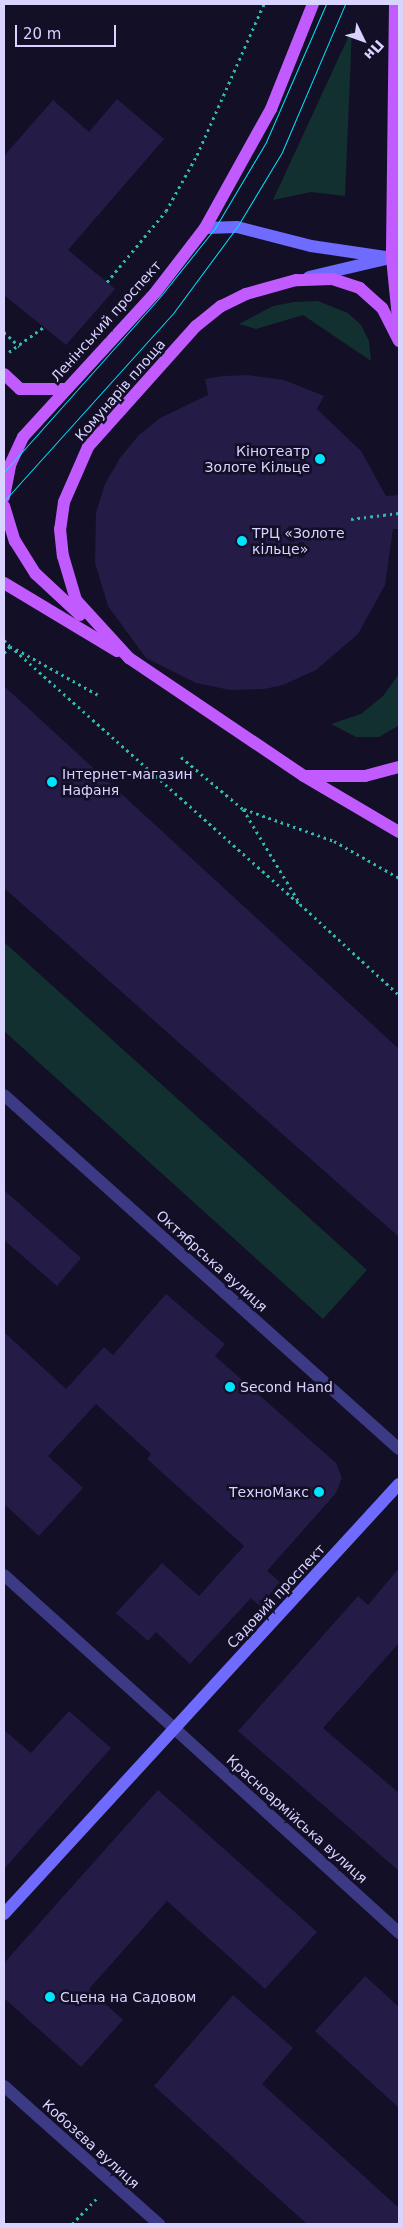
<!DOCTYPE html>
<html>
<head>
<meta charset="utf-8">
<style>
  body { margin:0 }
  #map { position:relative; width:403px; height:2228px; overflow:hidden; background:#130f26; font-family:"DejaVu Sans",sans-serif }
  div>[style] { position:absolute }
  .green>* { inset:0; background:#12302f }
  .building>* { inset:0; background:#241b47 }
  .path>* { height:3px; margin-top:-1.5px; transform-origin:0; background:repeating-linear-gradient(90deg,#2fb8b0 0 2.5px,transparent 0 6.5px) }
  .lane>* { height:12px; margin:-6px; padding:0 6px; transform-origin:6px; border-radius:6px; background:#3d3a85 }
  .street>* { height:12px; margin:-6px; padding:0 6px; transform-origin:6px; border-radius:6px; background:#3d3a85 }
  .secondary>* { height:12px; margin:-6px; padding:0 6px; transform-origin:6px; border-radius:6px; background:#6f6bff }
  .primary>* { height:12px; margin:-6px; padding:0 6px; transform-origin:6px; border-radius:6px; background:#c25bff }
  .tram>* { height:1px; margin:-0.5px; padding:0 0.5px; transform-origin:0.5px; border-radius:0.5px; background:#00e5ff }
  .dots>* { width:14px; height:14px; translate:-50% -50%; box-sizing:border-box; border:2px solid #130f26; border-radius:50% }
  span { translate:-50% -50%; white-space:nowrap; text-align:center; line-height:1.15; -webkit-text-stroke:5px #130f26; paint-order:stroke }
  .street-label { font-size:14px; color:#d9d4ff }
  .poi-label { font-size:14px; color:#d9d4ff }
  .right { translate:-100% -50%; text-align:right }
  .left { translate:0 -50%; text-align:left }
  .frame { position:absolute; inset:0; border:5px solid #d9d4ff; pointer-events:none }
  .north { position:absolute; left:338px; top:15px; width:50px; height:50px; -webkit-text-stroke:4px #130f26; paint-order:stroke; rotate:132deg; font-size:14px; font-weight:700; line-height:20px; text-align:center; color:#d9d4ff }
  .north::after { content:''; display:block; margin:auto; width:18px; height:22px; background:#d9d4ff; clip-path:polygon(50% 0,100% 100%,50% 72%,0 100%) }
  .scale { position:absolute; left:15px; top:25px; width:101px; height:22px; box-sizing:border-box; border:2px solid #d9d4ff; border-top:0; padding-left:6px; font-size:15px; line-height:18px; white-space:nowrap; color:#d9d4ff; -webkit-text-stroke:4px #130f26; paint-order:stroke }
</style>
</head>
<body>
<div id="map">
  <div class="green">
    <div style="clip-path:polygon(352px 29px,345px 196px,311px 192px,273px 200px)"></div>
    <div style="clip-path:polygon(318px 301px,348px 313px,361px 325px,369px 341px,371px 361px,303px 315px,256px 329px,239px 324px,273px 306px,294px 302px)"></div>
    <div style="clip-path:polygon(399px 674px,398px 726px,379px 737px,356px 737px,331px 724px,361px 714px,383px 696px)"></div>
    <div style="clip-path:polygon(4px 942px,367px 1270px,323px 1319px,4px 1031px)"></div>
  </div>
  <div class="building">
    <div style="clip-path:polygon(117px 99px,164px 139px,68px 250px,115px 289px,66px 345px,4px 295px,4px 156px,53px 100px,89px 132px)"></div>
    <div style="clip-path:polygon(223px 376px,247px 375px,284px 380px,324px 396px,317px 409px,361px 451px,386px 496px,399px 495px,399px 529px,393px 529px,385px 585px,358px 634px,316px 670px,283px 685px,264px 689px,230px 690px,196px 683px,146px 658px,108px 606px,95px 563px,96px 513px,105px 484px,120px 458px,139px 435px,160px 418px,208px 395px,205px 379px)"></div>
    <div style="clip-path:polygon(4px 686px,399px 1049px,399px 1237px,4px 888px)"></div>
    <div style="clip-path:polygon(4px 1190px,81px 1258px,57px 1286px,4px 1240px)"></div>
    <div style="clip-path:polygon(166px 1294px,225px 1344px,215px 1356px,336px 1463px,342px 1478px,336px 1493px,267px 1571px,280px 1582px,260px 1606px,251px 1598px,190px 1664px,156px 1632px,148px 1641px,116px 1613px,162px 1563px,199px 1596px,244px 1546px,147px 1459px,151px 1454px,96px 1404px,48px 1456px,83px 1488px,39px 1536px,4px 1504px,4px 1332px,66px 1389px,104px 1347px,113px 1355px)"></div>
    <div style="clip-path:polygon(399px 1568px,399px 1643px,323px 1728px,399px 1793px,399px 1871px,238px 1731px,358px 1596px,368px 1605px)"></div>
    <div style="clip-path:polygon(69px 1711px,111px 1748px,4px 1869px,4px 1730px,31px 1753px)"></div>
    <div style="clip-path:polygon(158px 1790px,317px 1932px,265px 1989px,167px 1901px,89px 1989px,123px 2020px,81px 2067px,4px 1998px,4px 1963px)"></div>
    <div style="clip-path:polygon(365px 1976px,399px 2007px,399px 2108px,315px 2031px)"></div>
    <div style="clip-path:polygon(233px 1995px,293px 2048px,262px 2084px,399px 2208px,399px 2224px,307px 2224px,154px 2086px)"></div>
  </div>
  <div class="path">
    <div style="left:107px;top:282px;width:92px;rotate:-50.3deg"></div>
    <div style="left:166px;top:211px;width:64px;rotate:-61deg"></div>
    <div style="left:197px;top:155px;width:165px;rotate:-66.1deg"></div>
    <div style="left:4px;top:332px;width:21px;rotate:43deg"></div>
    <div style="left:9px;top:352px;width:44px;rotate:-35.8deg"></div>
    <div style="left:351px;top:519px;width:48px;rotate:-7.1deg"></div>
    <div style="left:4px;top:640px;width:8px;rotate:45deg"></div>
    <div style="left:16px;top:649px;width:96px;rotate:29.2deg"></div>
    <div style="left:4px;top:653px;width:9px;rotate:-49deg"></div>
    <div style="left:10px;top:646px;width:388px;rotate:41.7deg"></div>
    <div style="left:181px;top:757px;width:81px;rotate:40deg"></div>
    <div style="left:243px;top:809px;width:111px;rotate:59deg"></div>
    <div style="left:300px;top:904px;width:134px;rotate:42.6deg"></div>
    <div style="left:244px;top:809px;width:96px;rotate:19.6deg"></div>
    <div style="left:334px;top:841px;width:75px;rotate:29.6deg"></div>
    <div style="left:72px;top:2224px;width:35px;rotate:-46deg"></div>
  </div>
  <div class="lane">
    <div style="left:4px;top:1095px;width:530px;rotate:41.87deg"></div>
    <div style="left:4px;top:1575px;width:230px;rotate:42deg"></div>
  </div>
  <div class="street">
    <div style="left:175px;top:1729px;width:303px;rotate:42.3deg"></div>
    <div style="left:4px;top:2086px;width:208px;rotate:41.7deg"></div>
  </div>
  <div class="secondary">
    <div style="left:205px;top:228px;width:32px;rotate:-2deg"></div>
    <div style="left:237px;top:227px;width:76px;rotate:14.4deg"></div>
    <div style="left:311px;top:246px;width:82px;rotate:8.4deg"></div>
    <div style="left:309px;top:277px;width:78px;rotate:-13.3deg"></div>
    <div style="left:4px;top:1914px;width:584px;rotate:-47.43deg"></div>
  </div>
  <div class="primary">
    <div style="left:395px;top:4px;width:254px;rotate:90.7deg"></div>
    <div style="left:392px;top:258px;width:70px;rotate:84.3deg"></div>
    <div style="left:399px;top:341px;width:37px;rotate:-117deg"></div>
    <div style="left:382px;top:308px;width:30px;rotate:-138deg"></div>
    <div style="left:360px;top:288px;width:29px;rotate:-162deg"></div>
    <div style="left:332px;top:279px;width:36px;rotate:178deg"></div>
    <div style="left:296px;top:280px;width:52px;rotate:164.4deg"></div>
    <div style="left:246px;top:294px;width:28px;rotate:154deg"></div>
    <div style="left:221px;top:306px;width:32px;rotate:141deg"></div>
    <div style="left:196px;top:326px;width:162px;rotate:131.8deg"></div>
    <div style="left:88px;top:447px;width:60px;rotate:113.6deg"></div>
    <div style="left:64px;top:502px;width:27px;rotate:98deg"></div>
    <div style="left:60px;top:529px;width:27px;rotate:84deg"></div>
    <div style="left:63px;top:556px;width:46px;rotate:73.5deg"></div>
    <div style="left:76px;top:600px;width:79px;rotate:47.6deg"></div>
    <div style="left:129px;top:658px;width:211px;rotate:34deg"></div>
    <div style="left:304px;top:776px;width:110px;rotate:30.5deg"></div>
    <div style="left:4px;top:374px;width:22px;rotate:43deg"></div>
    <div style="left:20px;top:389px;width:43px"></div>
    <div style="left:4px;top:497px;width:33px;rotate:-79deg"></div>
    <div style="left:10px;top:465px;width:31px;rotate:-65deg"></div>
    <div style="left:23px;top:437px;width:195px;rotate:-47.5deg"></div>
    <div style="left:155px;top:293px;width:82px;rotate:-52.4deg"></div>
    <div style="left:205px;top:228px;width:136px;rotate:-61deg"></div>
    <div style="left:271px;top:109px;width:113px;rotate:-68.2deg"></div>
    <div style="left:4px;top:506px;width:37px;rotate:73deg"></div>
    <div style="left:15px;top:541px;width:39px;rotate:58deg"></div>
    <div style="left:36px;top:574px;width:60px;rotate:43deg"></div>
    <div style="left:4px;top:583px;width:132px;rotate:31deg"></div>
    <div style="left:304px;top:776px;width:61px"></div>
    <div style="left:365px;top:776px;width:35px;rotate:-15deg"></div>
  </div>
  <div class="tram">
    <div style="left:4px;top:472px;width:233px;rotate:-48.3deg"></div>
    <div style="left:159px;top:298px;width:90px;rotate:-51.3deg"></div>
    <div style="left:215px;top:228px;width:100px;rotate:-59.3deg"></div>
    <div style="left:266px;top:142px;width:150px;rotate:-66.5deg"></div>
    <div style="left:4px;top:501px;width:254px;rotate:-48deg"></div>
    <div style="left:174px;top:312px;width:106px;rotate:-53.5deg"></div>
    <div style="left:237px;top:227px;width:87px;rotate:-59deg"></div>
    <div style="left:282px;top:152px;width:161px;rotate:-66.9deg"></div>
  </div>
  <div class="dots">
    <div style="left:320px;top:459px;background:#00e5ff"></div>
    <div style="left:242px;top:541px;background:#00e5ff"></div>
    <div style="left:52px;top:782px;background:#00e5ff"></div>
    <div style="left:230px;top:1387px;background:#00e5ff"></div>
    <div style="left:319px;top:1492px;background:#00e5ff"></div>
    <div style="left:50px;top:1997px;background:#00e5ff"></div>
  </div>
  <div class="street-label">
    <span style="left:106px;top:321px;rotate:-48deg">Ленінський проспект</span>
    <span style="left:120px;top:390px;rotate:-49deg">Комунарів площа</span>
    <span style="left:212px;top:1261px;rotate:42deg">Октябрська вулиця</span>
    <span style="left:276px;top:1596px;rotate:-47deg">Садовий проспект</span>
    <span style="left:297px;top:1819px;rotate:42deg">Красноармійська вулиця</span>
    <span style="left:91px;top:2144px;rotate:42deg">Кобозєва вулиця</span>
  </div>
  <div class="poi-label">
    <span class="right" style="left:310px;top:459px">Кінотеатр<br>Золоте Кільце</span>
    <span class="left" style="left:252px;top:541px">ТРЦ «Золоте<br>кільце»</span>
    <span class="left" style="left:62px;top:782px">Інтернет-магазин<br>Нафаня</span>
    <span class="left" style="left:240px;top:1387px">Second Hand</span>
    <span class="right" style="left:309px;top:1492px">ТехноМакс</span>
    <span class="left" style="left:60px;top:1997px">Сцена на Садовом</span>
  </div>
  <div class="frame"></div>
  <div class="north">Пн</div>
  <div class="scale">20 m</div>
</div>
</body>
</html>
